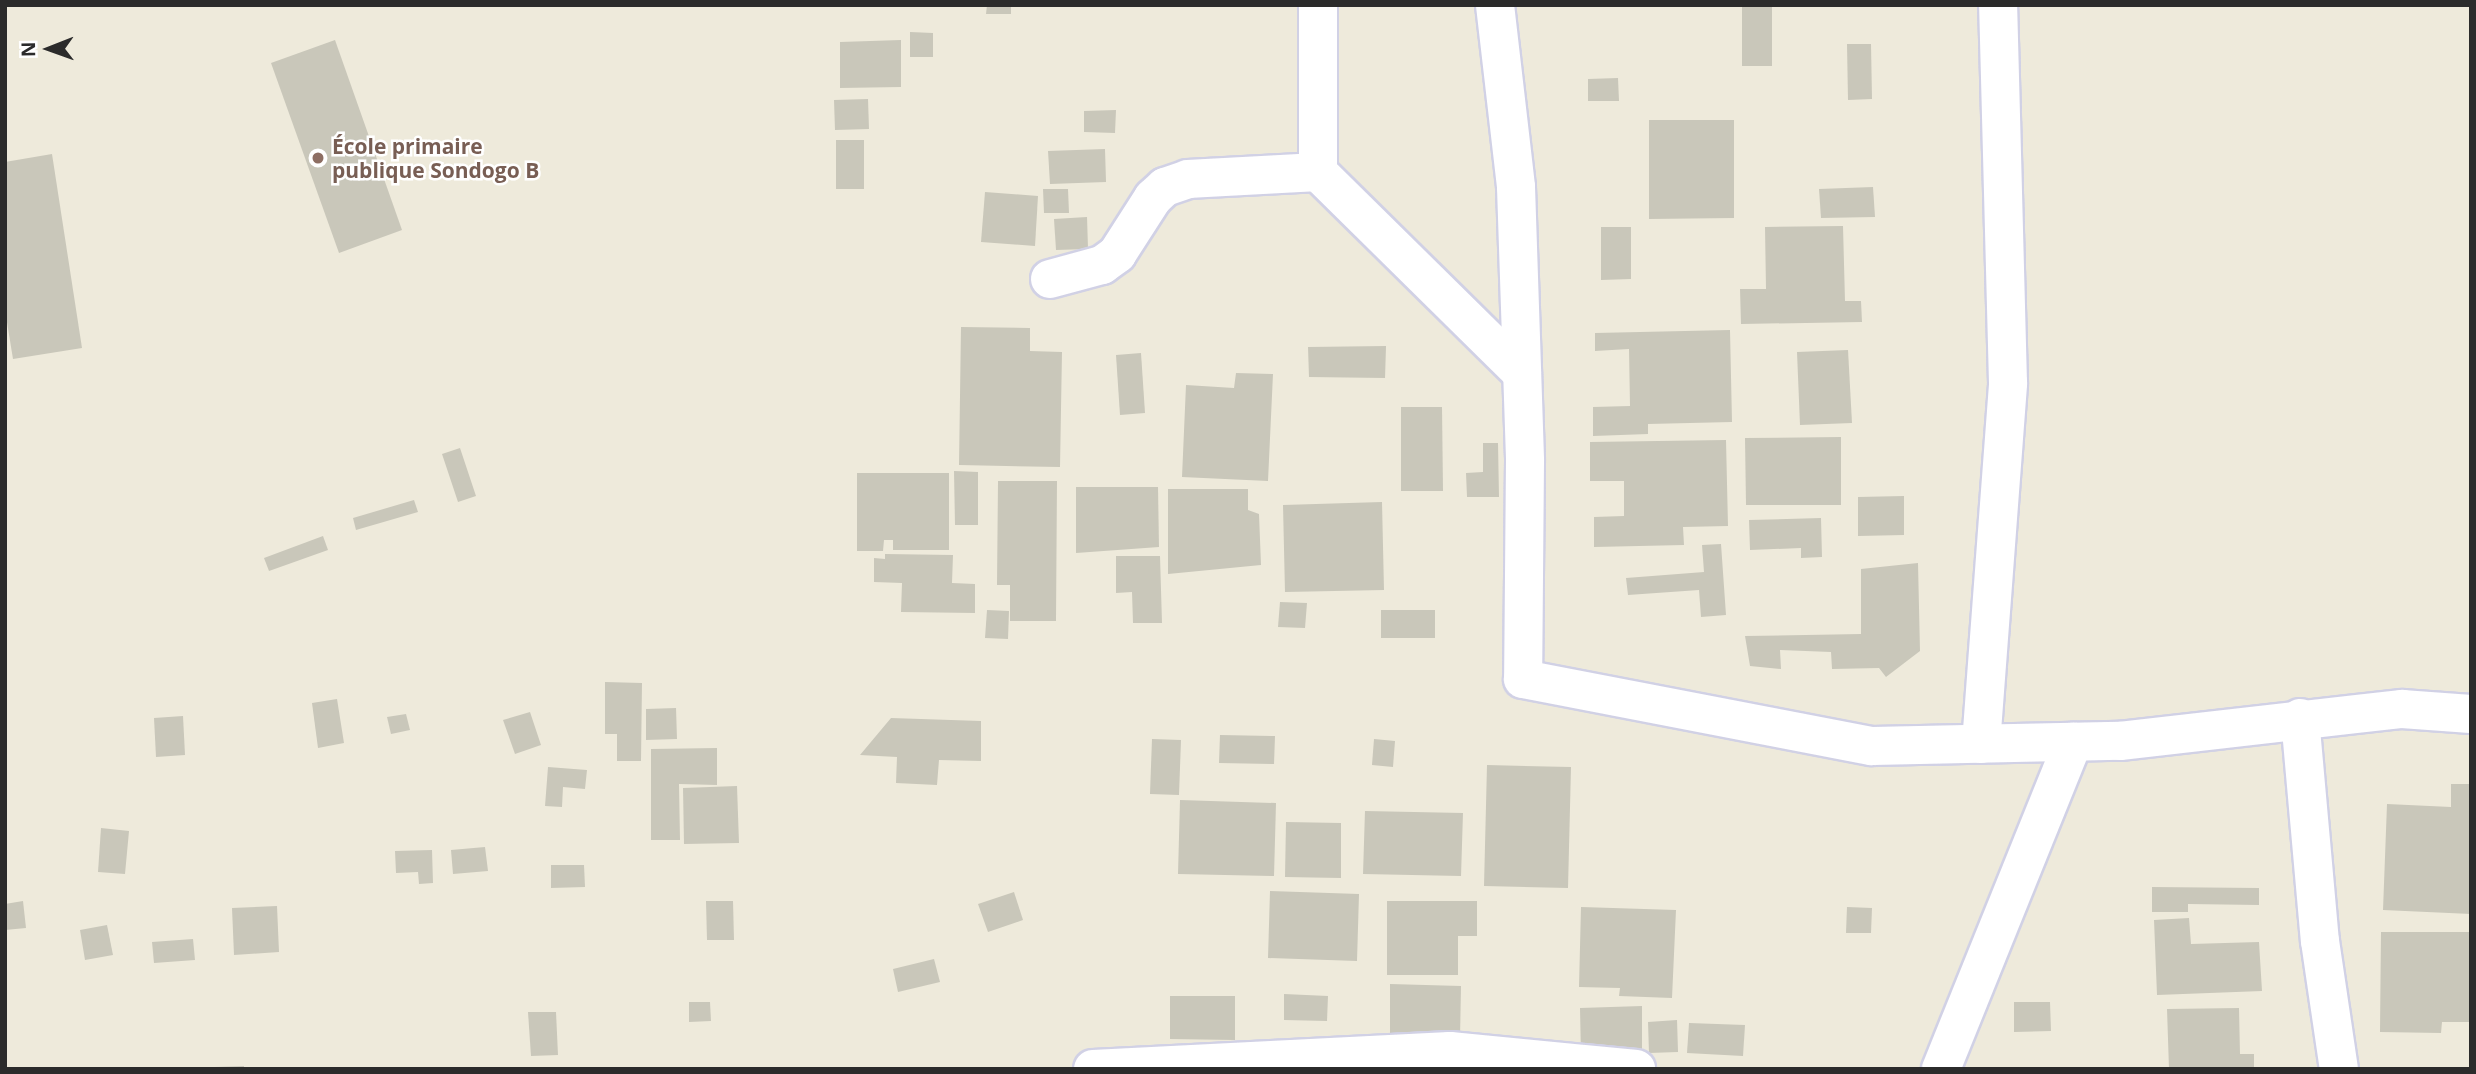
<!DOCTYPE html>
<html>
<head>
<meta charset="utf-8">
<style>
  body { margin:0 }
  #map { position:relative; width:2476px; height:1074px; overflow:hidden; background:#eeeadb; font-family:"Open Sans",sans-serif }
  div>[style] { position:absolute }
  .building>* { inset:0; background:#c9c7ba }
  .roads { filter:drop-shadow(2px 0 #d1d1e5) drop-shadow(-2px 0 #d1d1e5) drop-shadow(0 2px #d1d1e5) drop-shadow(0 -2px #d1d1e5) }
  .minor>* { height:38px; margin:-19px; padding:0 19px; transform-origin:19px; border-radius:19px; background:#fff }
  .dots>* { width:19px; height:19px; translate:-50% -50%; box-sizing:border-box; border:4px solid #fff; border-radius:50% }
  span { translate:-50% -50%; white-space:nowrap; text-align:center; line-height:1.15; -webkit-text-stroke:5px #fff; paint-order:stroke }
  .education-label { font-size:21px; color:#785e54; font-weight:700 }
  .left { translate:0 -50%; text-align:left }
  .frame { position:absolute; inset:0; border:7px solid #2b2b2b; pointer-events:none }
  .north { position:absolute; left:14px; top:14px; width:70px; height:70px; -webkit-text-stroke:5px #fff; paint-order:stroke; rotate:269deg; font-size:19px; font-weight:700; line-height:28px; text-align:center; color:#2b2b2b }
  .north::after { content:''; display:block; margin:auto; width:24px; height:32px; background:#2b2b2b; clip-path:polygon(50% 0,100% 100%,50% 72%,0 100%) }
</style>
</head>
<body>
<div id="map">
  <div class="building">
    <div style="clip-path:polygon(987px 5px,1011px 5px,1011px 14px,986px 14px)"></div>
    <div style="clip-path:polygon(1742px 5px,1772px 5px,1772px 66px,1742px 66px)"></div>
    <div style="clip-path:polygon(910px 32px,933px 33px,933px 57px,910px 57px)"></div>
    <div style="clip-path:polygon(335px 40px,402px 230px,339px 253px,271px 63px)"></div>
    <div style="clip-path:polygon(901px 40px,901px 87px,840px 88px,840px 42px)"></div>
    <div style="clip-path:polygon(1847px 44px,1871px 44px,1872px 99px,1848px 100px)"></div>
    <div style="clip-path:polygon(1618px 78px,1619px 101px,1588px 101px,1588px 79px)"></div>
    <div style="clip-path:polygon(868px 99px,869px 129px,835px 130px,834px 100px)"></div>
    <div style="clip-path:polygon(1116px 110px,1115px 133px,1084px 132px,1084px 111px)"></div>
    <div style="clip-path:polygon(1649px 120px,1734px 120px,1734px 218px,1649px 219px)"></div>
    <div style="clip-path:polygon(836px 140px,864px 140px,864px 189px,836px 189px)"></div>
    <div style="clip-path:polygon(1105px 149px,1106px 182px,1050px 184px,1048px 151px)"></div>
    <div style="clip-path:polygon(52px 154px,82px 348px,13px 359px,5px 310px,5px 162px)"></div>
    <div style="clip-path:polygon(1873px 187px,1875px 217px,1821px 218px,1819px 189px)"></div>
    <div style="clip-path:polygon(1043px 189px,1068px 189px,1069px 213px,1044px 213px)"></div>
    <div style="clip-path:polygon(985px 192px,1038px 196px,1035px 246px,981px 242px)"></div>
    <div style="clip-path:polygon(1087px 217px,1088px 249px,1056px 250px,1054px 219px)"></div>
    <div style="clip-path:polygon(1843px 226px,1845px 301px,1861px 301px,1862px 322px,1741px 324px,1740px 289px,1766px 289px,1765px 227px)"></div>
    <div style="clip-path:polygon(1601px 227px,1631px 227px,1631px 279px,1601px 280px)"></div>
    <div style="clip-path:polygon(961px 327px,1030px 328px,1030px 351px,1062px 352px,1060px 467px,959px 465px)"></div>
    <div style="clip-path:polygon(1730px 330px,1732px 422px,1648px 424px,1648px 434px,1593px 436px,1593px 407px,1630px 406px,1629px 349px,1595px 351px,1595px 333px)"></div>
    <div style="clip-path:polygon(1386px 346px,1385px 378px,1309px 377px,1308px 347px)"></div>
    <div style="clip-path:polygon(1848px 350px,1852px 423px,1800px 425px,1797px 352px)"></div>
    <div style="clip-path:polygon(1141px 353px,1145px 413px,1120px 415px,1116px 355px)"></div>
    <div style="clip-path:polygon(1236px 373px,1273px 374px,1268px 481px,1182px 477px,1186px 385px,1234px 388px)"></div>
    <div style="clip-path:polygon(1401px 407px,1442px 407px,1443px 491px,1401px 491px)"></div>
    <div style="clip-path:polygon(1841px 437px,1841px 505px,1746px 505px,1745px 438px)"></div>
    <div style="clip-path:polygon(1726px 440px,1728px 526px,1683px 527px,1684px 545px,1594px 547px,1594px 517px,1624px 516px,1624px 481px,1590px 481px,1590px 442px)"></div>
    <div style="clip-path:polygon(1483px 443px,1498px 443px,1499px 497px,1467px 497px,1466px 473px,1483px 472px)"></div>
    <div style="clip-path:polygon(460px 448px,476px 496px,458px 502px,442px 454px)"></div>
    <div style="clip-path:polygon(954px 471px,978px 472px,978px 525px,955px 525px)"></div>
    <div style="clip-path:polygon(857px 473px,949px 473px,949px 550px,893px 550px,893px 540px,884px 540px,883px 551px,857px 551px)"></div>
    <div style="clip-path:polygon(998px 481px,1057px 481px,1056px 621px,1010px 621px,1010px 585px,997px 585px)"></div>
    <div style="clip-path:polygon(1076px 487px,1158px 487px,1159px 547px,1076px 553px)"></div>
    <div style="clip-path:polygon(1168px 489px,1248px 489px,1248px 510px,1259px 514px,1261px 565px,1168px 574px)"></div>
    <div style="clip-path:polygon(1904px 496px,1904px 535px,1858px 536px,1858px 497px)"></div>
    <div style="clip-path:polygon(414px 500px,418px 512px,356px 530px,353px 518px)"></div>
    <div style="clip-path:polygon(1382px 502px,1384px 590px,1285px 592px,1283px 505px)"></div>
    <div style="clip-path:polygon(1821px 518px,1822px 557px,1801px 558px,1801px 548px,1750px 550px,1749px 520px)"></div>
    <div style="clip-path:polygon(323px 536px,328px 550px,269px 571px,264px 558px)"></div>
    <div style="clip-path:polygon(1721px 544px,1726px 615px,1701px 617px,1699px 590px,1628px 595px,1626px 578px,1704px 572px,1702px 545px)"></div>
    <div style="clip-path:polygon(885px 554px,953px 555px,952px 583px,975px 584px,975px 613px,901px 612px,902px 583px,874px 582px,874px 558px,885px 559px)"></div>
    <div style="clip-path:polygon(1116px 556px,1160px 556px,1162px 623px,1133px 623px,1132px 592px,1116px 593px)"></div>
    <div style="clip-path:polygon(1918px 563px,1920px 651px,1886px 677px,1879px 668px,1832px 669px,1831px 652px,1780px 650px,1781px 669px,1750px 666px,1745px 636px,1861px 634px,1861px 569px)"></div>
    <div style="clip-path:polygon(1280px 602px,1307px 603px,1305px 628px,1278px 627px)"></div>
    <div style="clip-path:polygon(987px 610px,1009px 611px,1008px 639px,985px 638px)"></div>
    <div style="clip-path:polygon(1381px 610px,1435px 610px,1435px 638px,1381px 638px)"></div>
    <div style="clip-path:polygon(605px 682px,642px 683px,641px 761px,617px 761px,617px 734px,605px 734px)"></div>
    <div style="clip-path:polygon(337px 699px,344px 743px,318px 748px,312px 703px)"></div>
    <div style="clip-path:polygon(676px 708px,677px 739px,646px 740px,646px 709px)"></div>
    <div style="clip-path:polygon(530px 712px,541px 745px,515px 754px,503px 720px)"></div>
    <div style="clip-path:polygon(406px 714px,410px 730px,391px 734px,387px 717px)"></div>
    <div style="clip-path:polygon(183px 716px,185px 755px,156px 757px,154px 718px)"></div>
    <div style="clip-path:polygon(891px 718px,981px 721px,981px 761px,939px 760px,937px 785px,896px 783px,897px 757px,860px 755px)"></div>
    <div style="clip-path:polygon(1220px 735px,1275px 736px,1274px 764px,1219px 763px)"></div>
    <div style="clip-path:polygon(1152px 739px,1181px 740px,1179px 795px,1150px 794px)"></div>
    <div style="clip-path:polygon(1374px 739px,1395px 741px,1393px 767px,1372px 765px)"></div>
    <div style="clip-path:polygon(717px 748px,717px 785px,679px 784px,680px 840px,651px 840px,651px 749px)"></div>
    <div style="clip-path:polygon(1487px 765px,1571px 767px,1568px 888px,1484px 886px)"></div>
    <div style="clip-path:polygon(548px 767px,587px 770px,585px 789px,563px 787px,562px 807px,545px 806px)"></div>
    <div style="clip-path:polygon(2451px 784px,2471px 784px,2471px 914px,2383px 910px,2387px 804px,2451px 807px)"></div>
    <div style="clip-path:polygon(737px 786px,739px 843px,684px 844px,683px 788px)"></div>
    <div style="clip-path:polygon(1180px 800px,1276px 803px,1274px 876px,1178px 874px)"></div>
    <div style="clip-path:polygon(1365px 811px,1463px 813px,1461px 876px,1363px 874px)"></div>
    <div style="clip-path:polygon(1286px 822px,1341px 823px,1341px 878px,1285px 877px)"></div>
    <div style="clip-path:polygon(101px 828px,129px 831px,125px 874px,98px 872px)"></div>
    <div style="clip-path:polygon(485px 847px,488px 871px,453px 874px,451px 850px)"></div>
    <div style="clip-path:polygon(432px 850px,433px 883px,419px 884px,418px 872px,396px 873px,395px 851px)"></div>
    <div style="clip-path:polygon(551px 865px,584px 865px,585px 887px,551px 888px)"></div>
    <div style="clip-path:polygon(2152px 887px,2259px 888px,2259px 905px,2188px 904px,2188px 912px,2152px 912px)"></div>
    <div style="clip-path:polygon(1270px 891px,1359px 894px,1357px 961px,1268px 958px)"></div>
    <div style="clip-path:polygon(1014px 892px,1023px 920px,988px 932px,978px 904px)"></div>
    <div style="clip-path:polygon(23px 901px,26px 928px,5px 930px,5px 904px)"></div>
    <div style="clip-path:polygon(706px 901px,733px 901px,734px 940px,707px 940px)"></div>
    <div style="clip-path:polygon(1387px 901px,1477px 901px,1477px 936px,1458px 936px,1458px 975px,1387px 975px)"></div>
    <div style="clip-path:polygon(277px 906px,279px 952px,234px 955px,232px 908px)"></div>
    <div style="clip-path:polygon(1581px 907px,1676px 910px,1672px 998px,1619px 996px,1620px 988px,1579px 987px)"></div>
    <div style="clip-path:polygon(1847px 907px,1872px 908px,1871px 933px,1846px 933px)"></div>
    <div style="clip-path:polygon(2189px 918px,2191px 944px,2259px 942px,2262px 991px,2157px 995px,2154px 920px)"></div>
    <div style="clip-path:polygon(107px 925px,113px 955px,85px 960px,80px 930px)"></div>
    <div style="clip-path:polygon(2381px 932px,2471px 932px,2471px 1022px,2442px 1022px,2441px 1033px,2380px 1032px)"></div>
    <div style="clip-path:polygon(193px 939px,195px 960px,154px 963px,152px 942px)"></div>
    <div style="clip-path:polygon(934px 959px,940px 982px,898px 992px,893px 969px)"></div>
    <div style="clip-path:polygon(1390px 984px,1461px 986px,1460px 1038px,1390px 1036px)"></div>
    <div style="clip-path:polygon(1284px 994px,1328px 996px,1327px 1021px,1284px 1020px)"></div>
    <div style="clip-path:polygon(1170px 996px,1235px 996px,1235px 1040px,1170px 1039px)"></div>
    <div style="clip-path:polygon(689px 1002px,710px 1002px,711px 1021px,689px 1022px)"></div>
    <div style="clip-path:polygon(2014px 1002px,2050px 1002px,2051px 1031px,2014px 1032px)"></div>
    <div style="clip-path:polygon(1642px 1006px,1642px 1053px,1581px 1055px,1580px 1008px)"></div>
    <div style="clip-path:polygon(2239px 1008px,2240px 1054px,2254px 1054px,2254px 1069px,2169px 1069px,2167px 1009px)"></div>
    <div style="clip-path:polygon(528px 1012px,556px 1012px,558px 1055px,531px 1056px)"></div>
    <div style="clip-path:polygon(1677px 1020px,1678px 1052px,1649px 1053px,1648px 1022px)"></div>
    <div style="clip-path:polygon(1689px 1023px,1745px 1025px,1743px 1056px,1687px 1053px)"></div>
    <div style="clip-path:polygon(244px 1066px,244px 1069px,215px 1069px,215px 1067px)"></div>
  </div>
  <div class="roads">
    <div class="minor">
      <div style="left:1318px;top:5px;width:167px;rotate:90deg"></div>
      <div style="left:1495px;top:5px;width:183px;rotate:83.4deg"></div>
      <div style="left:1516px;top:187px;width:274px;rotate:88.1deg"></div>
      <div style="left:1525px;top:461px;width:218px;rotate:90.5deg"></div>
      <div style="left:1523px;top:679px;width:355px;rotate:10.9deg"></div>
      <div style="left:1872px;top:746px;width:248px;rotate:-1.2deg"></div>
      <div style="left:2120px;top:741px;width:284px;rotate:-6.5deg"></div>
      <div style="left:2402px;top:709px;width:69px;rotate:4.1deg"></div>
      <div style="left:1050px;top:279px;width:54px;rotate:-15.1deg"></div>
      <div style="left:1102px;top:265px;width:19px;rotate:-36deg"></div>
      <div style="left:1117px;top:254px;width:67px;rotate:-57.3deg"></div>
      <div style="left:1153px;top:198px;width:16px;rotate:-43deg"></div>
      <div style="left:1165px;top:187px;width:24px;rotate:-19deg"></div>
      <div style="left:1188px;top:179px;width:130px;rotate:-3.1deg"></div>
      <div style="left:1318px;top:172px;width:286px;rotate:44.6deg"></div>
      <div style="left:2300px;top:718px;width:224px;rotate:84.9deg"></div>
      <div style="left:2320px;top:941px;width:129px;rotate:81.6deg"></div>
      <div style="left:1981px;top:744px;width:362px;rotate:-85.7deg"></div>
      <div style="left:2008px;top:383px;width:378px;rotate:-91.5deg"></div>
      <div style="left:1093px;top:1069px;width:357px;rotate:-2.9deg"></div>
      <div style="left:1450px;top:1051px;width:187px;rotate:5.5deg"></div>
      <div style="left:1941px;top:1069px;width:353px;rotate:-68deg"></div>
    </div>
  </div>
  <div class="dots">
    <div style="left:318px;top:158px;background:#8d6e63"></div>
  </div>
  <div class="education-label">
    <span class="left" style="left:332px;top:158px">École primaire<br>publique Sondogo B</span>
  </div>
  <div class="frame"></div>
  <div class="north">N</div>
</div>
</body>
</html>
